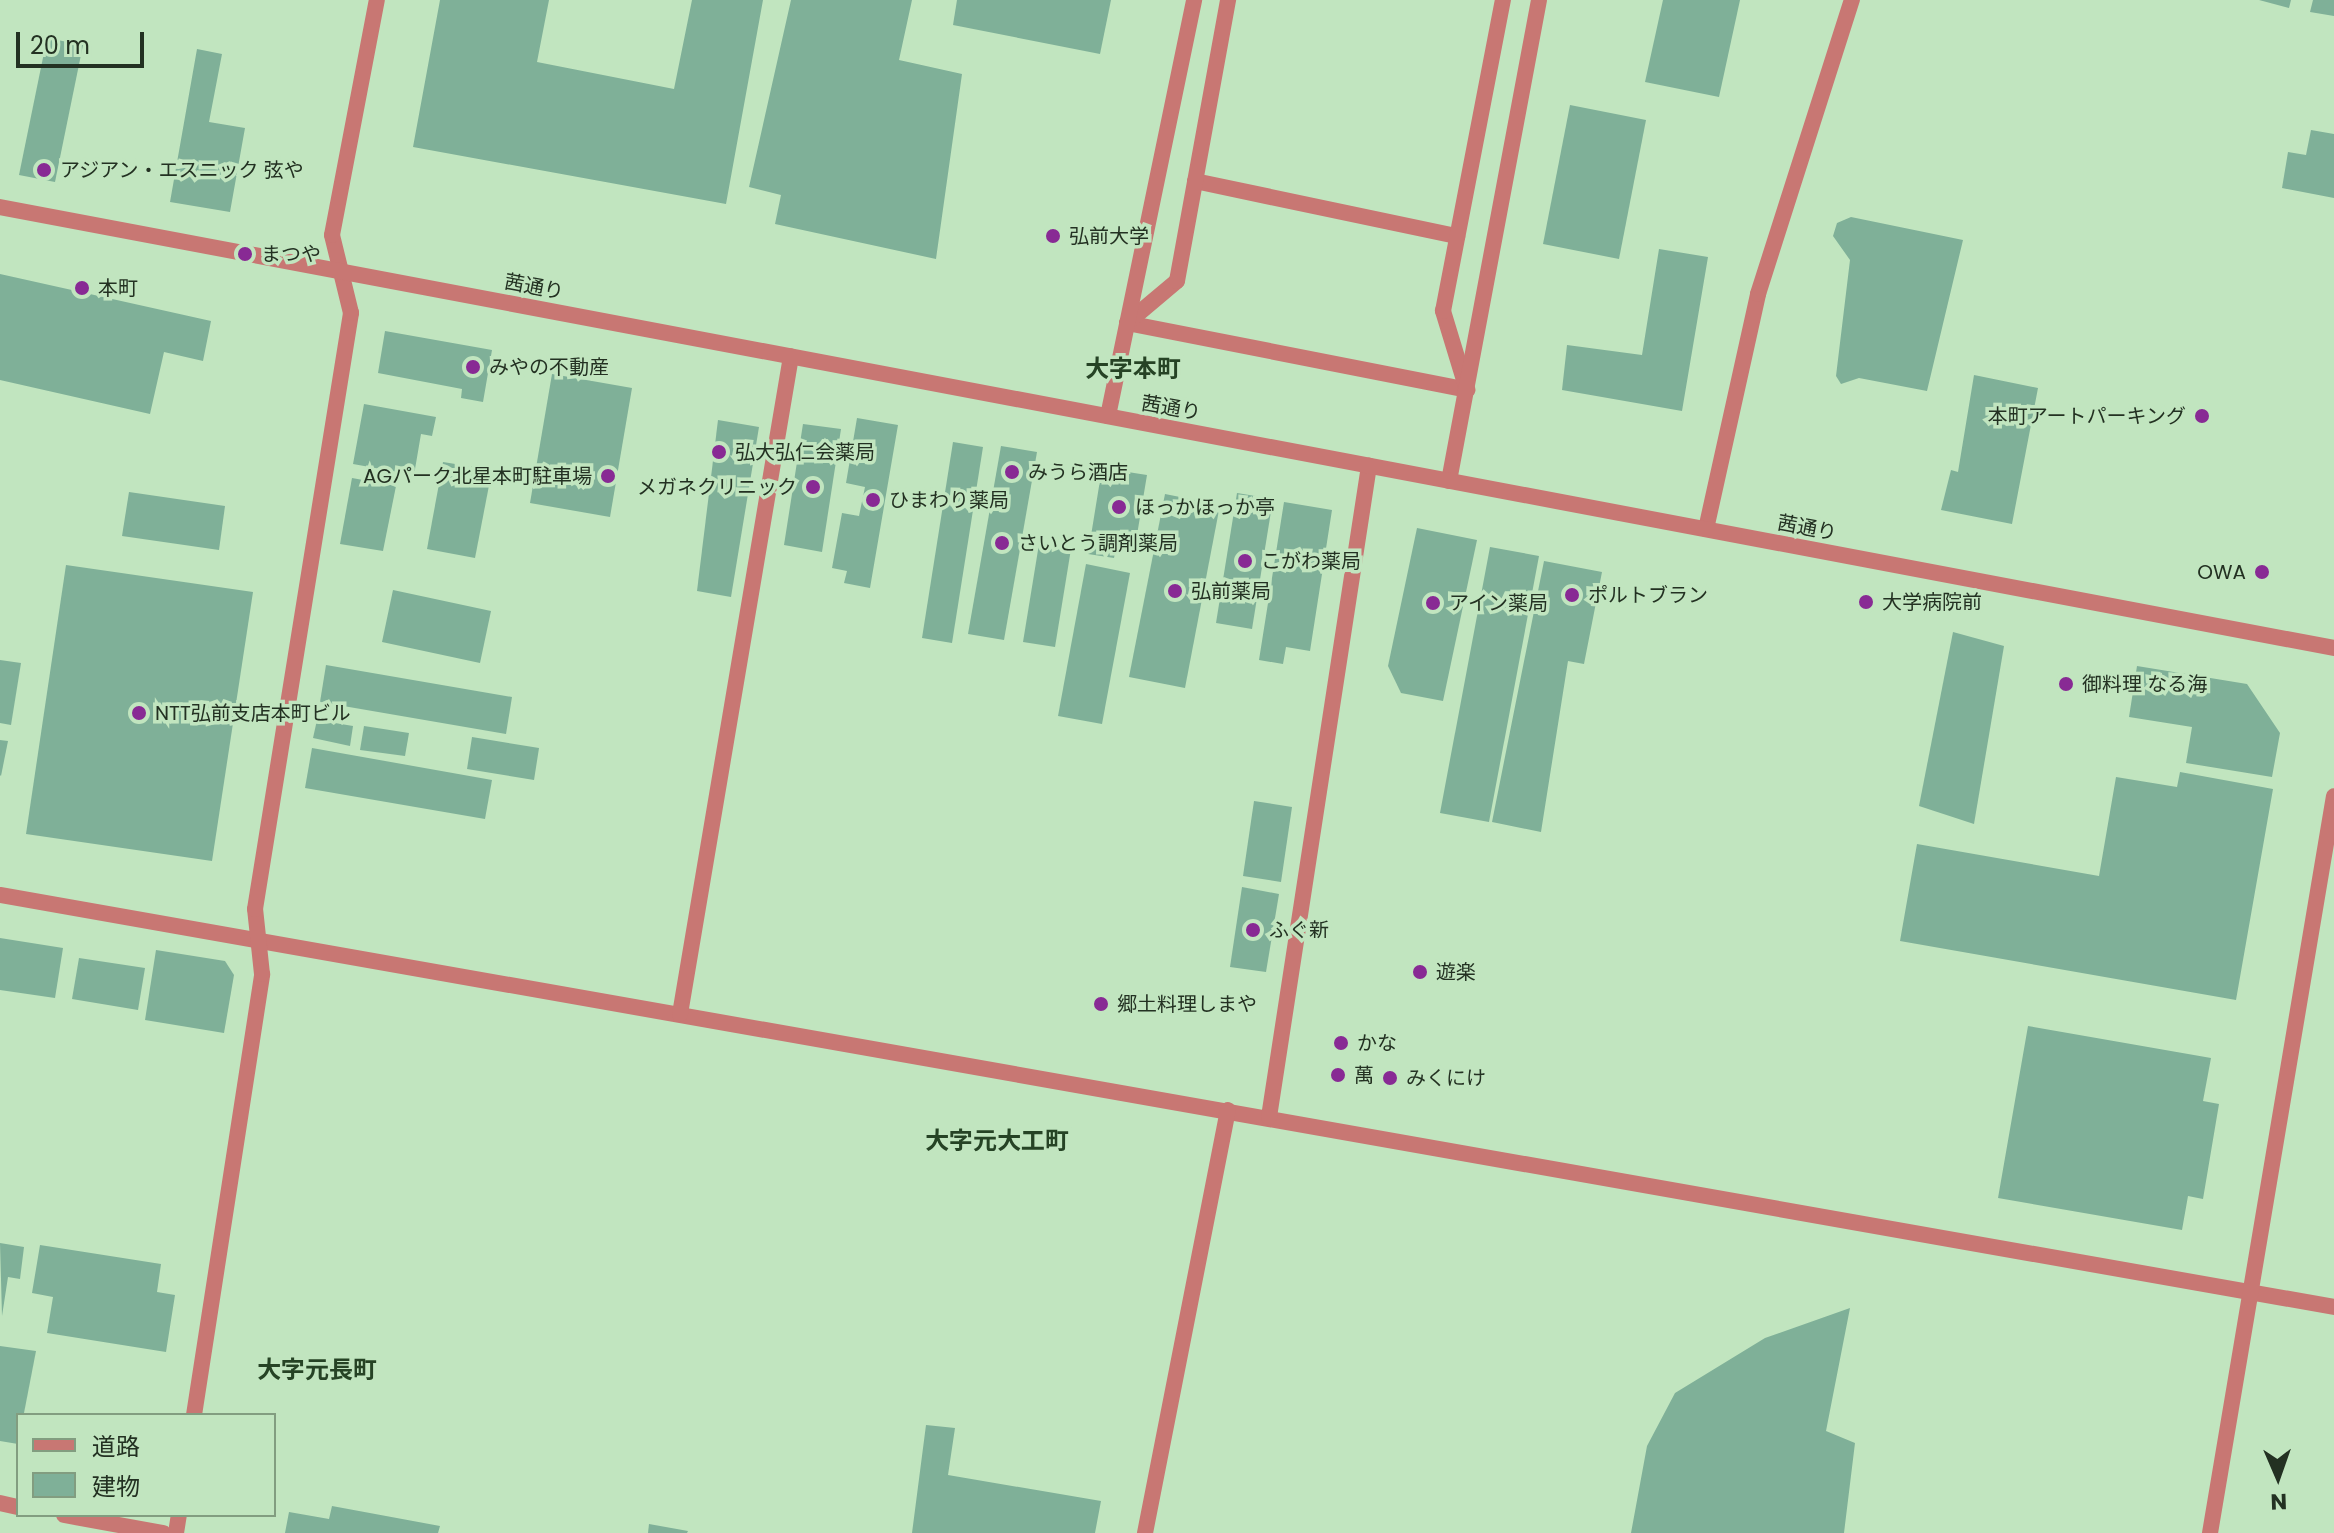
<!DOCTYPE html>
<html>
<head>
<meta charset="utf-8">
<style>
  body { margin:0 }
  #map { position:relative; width:2334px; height:1533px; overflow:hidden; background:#c1e5bf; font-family:Poppins,"Noto Sans JP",sans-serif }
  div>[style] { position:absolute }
  .building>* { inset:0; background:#7fb098 }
  .service>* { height:16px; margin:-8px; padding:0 8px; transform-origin:8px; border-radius:8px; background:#c87773 }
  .minor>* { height:16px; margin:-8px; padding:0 8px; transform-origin:8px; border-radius:8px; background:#c87773 }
  .tertiary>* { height:16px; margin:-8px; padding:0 8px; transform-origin:8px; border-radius:8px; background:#c87773 }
  .dots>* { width:22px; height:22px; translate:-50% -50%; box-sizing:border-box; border:4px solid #c1e5bf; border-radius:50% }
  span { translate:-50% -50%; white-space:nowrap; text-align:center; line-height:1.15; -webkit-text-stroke:7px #c1e5bf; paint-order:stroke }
  .poi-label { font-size:20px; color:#233122 }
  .left { translate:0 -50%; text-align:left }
  .right { translate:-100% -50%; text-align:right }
  .street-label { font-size:20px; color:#233122 }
  .quarter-label { font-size:24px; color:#264325; font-weight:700 }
  .legend { position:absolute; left:16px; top:1413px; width:260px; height:104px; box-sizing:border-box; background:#c1e5bf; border:2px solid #829d80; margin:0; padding:10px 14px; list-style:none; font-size:24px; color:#233122 }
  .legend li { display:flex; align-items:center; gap:16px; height:40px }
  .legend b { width:40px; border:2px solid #829d80 }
  .north { position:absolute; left:2238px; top:1437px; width:80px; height:80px; -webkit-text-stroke:6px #c1e5bf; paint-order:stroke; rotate:178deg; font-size:22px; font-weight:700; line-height:32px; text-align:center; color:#233122 }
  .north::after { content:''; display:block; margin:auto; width:28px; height:36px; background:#233122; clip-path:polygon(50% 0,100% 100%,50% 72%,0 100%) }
  .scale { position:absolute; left:16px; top:32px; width:128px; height:36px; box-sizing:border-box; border:4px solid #233122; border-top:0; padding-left:10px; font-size:24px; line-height:28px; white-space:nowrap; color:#233122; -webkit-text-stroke:6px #c1e5bf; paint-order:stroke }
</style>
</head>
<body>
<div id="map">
  <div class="building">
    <div style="clip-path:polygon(440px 0,549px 0,537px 62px,674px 89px,692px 0,763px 0,726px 204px,413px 147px)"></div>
    <div style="clip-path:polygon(791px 0,912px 0,899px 60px,962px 74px,936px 259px,775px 224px,781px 195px,749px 187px)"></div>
    <div style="clip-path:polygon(957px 0,1111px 0,1100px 54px,953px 25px)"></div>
    <div style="clip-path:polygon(1663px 0,1740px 0,1719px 97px,1645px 82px)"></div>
    <div style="clip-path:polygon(2259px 0,2291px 0,2289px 8px)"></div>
    <div style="clip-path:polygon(2313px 0,2334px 0,2334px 16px,2310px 12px)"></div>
    <div style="clip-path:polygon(47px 38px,83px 45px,55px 182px,19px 175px)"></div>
    <div style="clip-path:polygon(197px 49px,222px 54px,209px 122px,245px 128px,230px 212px,170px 202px)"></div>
    <div style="clip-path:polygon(1570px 105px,1646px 120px,1619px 259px,1543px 244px)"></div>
    <div style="clip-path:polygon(2311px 130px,2334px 134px,2334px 198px,2282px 188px,2288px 152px,2306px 155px)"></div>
    <div style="clip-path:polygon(1851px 217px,1963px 240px,1927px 391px,1859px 378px,1841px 384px,1836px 376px,1850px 260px,1833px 236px,1837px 223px)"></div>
    <div style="clip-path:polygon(1659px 249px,1708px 257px,1682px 411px,1562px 390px,1567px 345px,1642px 355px)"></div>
    <div style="clip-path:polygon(0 274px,211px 321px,203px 361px,164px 352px,150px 414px,0 380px)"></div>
    <div style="clip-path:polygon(385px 331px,492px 350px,483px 402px,461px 398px,462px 389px,378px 373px)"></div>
    <div style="clip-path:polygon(552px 374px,632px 388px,610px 517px,530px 503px)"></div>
    <div style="clip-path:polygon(1974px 375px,2038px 388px,2012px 524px,1941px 510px,1951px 470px,1958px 472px)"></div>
    <div style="clip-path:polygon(364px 404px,436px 417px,432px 436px,421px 434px,414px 475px,353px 464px)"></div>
    <div style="clip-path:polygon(857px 418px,898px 425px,870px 588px,844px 583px,847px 571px,832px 568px,842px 513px,859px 516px,865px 487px,846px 483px)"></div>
    <div style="clip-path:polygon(718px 420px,759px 427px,731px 597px,697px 591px)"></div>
    <div style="clip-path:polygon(803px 424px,841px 429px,822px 552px,784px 545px)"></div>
    <div style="clip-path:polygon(953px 442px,983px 447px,952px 643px,922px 638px)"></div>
    <div style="clip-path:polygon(1001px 446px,1037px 452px,1004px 640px,968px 634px)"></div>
    <div style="clip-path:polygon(443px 462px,492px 470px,475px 558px,427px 549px)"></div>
    <div style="clip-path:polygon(1102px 468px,1147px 475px,1136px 541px,1118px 538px,1114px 558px,1088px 554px)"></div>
    <div style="clip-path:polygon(352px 478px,396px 486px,383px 551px,340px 544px)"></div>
    <div style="clip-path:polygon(129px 492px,225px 506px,219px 550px,122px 536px)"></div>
    <div style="clip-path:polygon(1237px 493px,1273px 499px,1252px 629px,1216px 623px)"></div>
    <div style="clip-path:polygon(1165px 494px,1220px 505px,1185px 688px,1129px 677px)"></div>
    <div style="clip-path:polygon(1284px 502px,1332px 510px,1310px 651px,1286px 647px,1283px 664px,1259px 660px)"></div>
    <div style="clip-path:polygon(1417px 528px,1477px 540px,1443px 701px,1401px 693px,1388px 666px)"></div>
    <div style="clip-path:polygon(1039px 544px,1071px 549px,1055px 647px,1023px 642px)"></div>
    <div style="clip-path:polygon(1490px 547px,1539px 556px,1489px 822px,1440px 813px)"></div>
    <div style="clip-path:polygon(1544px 561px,1602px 572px,1584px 664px,1568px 661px,1541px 832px,1492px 822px)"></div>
    <div style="clip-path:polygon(1086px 564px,1130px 573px,1102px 724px,1058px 716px)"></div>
    <div style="clip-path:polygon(66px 565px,253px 592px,212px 861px,26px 834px)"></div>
    <div style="clip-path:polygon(393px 590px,491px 611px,480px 663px,382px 642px)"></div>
    <div style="clip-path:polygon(1953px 632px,2004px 646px,1974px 824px,1919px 806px)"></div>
    <div style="clip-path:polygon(0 660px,21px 663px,11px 725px,0 723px)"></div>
    <div style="clip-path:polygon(326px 665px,512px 697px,506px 734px,320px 702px)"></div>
    <div style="clip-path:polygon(2137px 666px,2247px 684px,2280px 733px,2272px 777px,2186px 763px,2192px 727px,2129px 717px)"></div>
    <div style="clip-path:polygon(317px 720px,353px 726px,350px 746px,313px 738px)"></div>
    <div style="clip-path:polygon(364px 726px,409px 733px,405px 756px,360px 750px)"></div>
    <div style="clip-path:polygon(472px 737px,539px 748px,534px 780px,467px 769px)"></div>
    <div style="clip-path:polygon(0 740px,8px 741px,1px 776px,0 775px)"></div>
    <div style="clip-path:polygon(312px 748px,492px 780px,485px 819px,305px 788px)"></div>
    <div style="clip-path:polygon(2180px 772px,2273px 789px,2236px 1000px,1900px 941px,1917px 844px,2099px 876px,2116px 777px,2177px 787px)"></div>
    <div style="clip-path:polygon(1254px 801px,1292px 807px,1281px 882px,1243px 876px)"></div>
    <div style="clip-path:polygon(1242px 887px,1279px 894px,1266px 972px,1230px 967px)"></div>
    <div style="clip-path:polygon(0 938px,63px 948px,55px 998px,0 990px)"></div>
    <div style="clip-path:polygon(156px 950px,225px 961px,234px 975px,224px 1033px,145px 1020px)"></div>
    <div style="clip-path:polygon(79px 958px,145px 968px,138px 1010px,72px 999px)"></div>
    <div style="clip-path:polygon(2028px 1026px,2211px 1058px,2203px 1101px,2219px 1104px,2203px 1199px,2188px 1196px,2182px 1230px,1998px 1198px)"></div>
    <div style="clip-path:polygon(0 1243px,24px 1247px,20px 1279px,8px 1277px,2px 1316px)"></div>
    <div style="clip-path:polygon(40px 1245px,161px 1264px,157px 1292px,175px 1295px,166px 1352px,47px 1333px,53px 1297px,32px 1293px)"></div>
    <div style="clip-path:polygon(1850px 1308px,1826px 1431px,1855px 1443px,1844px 1533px,1631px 1533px,1647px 1446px,1675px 1393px,1765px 1338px)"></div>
    <div style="clip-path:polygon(0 1346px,36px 1351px,18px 1444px,0 1441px)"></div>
    <div style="clip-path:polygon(926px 1425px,955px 1428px,948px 1475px,1101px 1501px,1095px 1533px,912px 1533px)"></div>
    <div style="clip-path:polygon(332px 1506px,440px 1526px,438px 1533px,285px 1533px,289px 1512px,329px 1519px)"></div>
    <div style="clip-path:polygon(649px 1524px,688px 1531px,687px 1533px,648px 1533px)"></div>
  </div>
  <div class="service">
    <div style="left:1195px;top:181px;width:268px;rotate:11.9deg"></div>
    <div style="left:1127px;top:323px;width:347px;rotate:11.1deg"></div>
    <div style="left:1467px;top:390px;width:83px;rotate:-106.9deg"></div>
    <div style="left:1443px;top:311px;width:317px;rotate:-79.1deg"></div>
    <div style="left:1127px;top:323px;width:65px;rotate:-40deg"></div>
    <div style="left:1177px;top:281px;width:286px;rotate:-79.7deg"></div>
    <div style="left:1108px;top:416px;width:425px;rotate:-78.3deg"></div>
    <div style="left:1449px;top:481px;width:489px;rotate:-79.4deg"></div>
  </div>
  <div class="minor">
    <div style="left:1706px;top:529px;width:241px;rotate:-77.5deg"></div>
    <div style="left:1758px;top:294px;width:309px;rotate:-72.3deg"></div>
    <div style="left:0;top:895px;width:2370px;rotate:10.01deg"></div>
    <div style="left:680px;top:1014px;width:667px;rotate:-80.42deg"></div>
    <div style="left:1269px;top:1117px;width:659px;rotate:-81.27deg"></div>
    <div style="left:194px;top:1415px;width:446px;rotate:-81.2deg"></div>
    <div style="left:262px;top:974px;width:65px;rotate:-96.1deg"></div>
    <div style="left:255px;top:909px;width:604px;rotate:-80.85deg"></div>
    <div style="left:351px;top:313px;width:80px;rotate:-103.7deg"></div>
    <div style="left:332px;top:235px;width:239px;rotate:-79.2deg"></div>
    <div style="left:0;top:1503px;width:18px;rotate:13deg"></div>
    <div style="left:64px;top:1515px;width:101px;rotate:10.3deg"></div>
    <div style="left:176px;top:1533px;width:18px;rotate:-81deg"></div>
    <div style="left:1145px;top:1533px;width:431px;rotate:-78.9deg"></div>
  </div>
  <div class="tertiary">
    <div style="left:0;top:207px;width:2375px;rotate:10.7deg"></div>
    <div style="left:2210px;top:1533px;width:747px;rotate:-80.45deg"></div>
  </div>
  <div class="dots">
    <div style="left:44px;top:170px;background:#882a94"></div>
    <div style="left:1053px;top:236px;background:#882a94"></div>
    <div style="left:245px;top:254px;background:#882a94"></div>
    <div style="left:82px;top:288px;background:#882a94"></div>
    <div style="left:473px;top:367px;background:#882a94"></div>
    <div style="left:2202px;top:416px;background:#882a94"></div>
    <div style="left:719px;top:452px;background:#882a94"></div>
    <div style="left:1012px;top:472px;background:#882a94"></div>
    <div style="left:608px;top:476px;background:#882a94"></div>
    <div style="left:813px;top:487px;background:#882a94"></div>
    <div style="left:873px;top:500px;background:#882a94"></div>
    <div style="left:1119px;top:507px;background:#882a94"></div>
    <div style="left:1002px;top:543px;background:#882a94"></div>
    <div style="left:1245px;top:561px;background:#882a94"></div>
    <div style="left:2262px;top:572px;background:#882a94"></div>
    <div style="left:1175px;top:591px;background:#882a94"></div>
    <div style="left:1572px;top:595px;background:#882a94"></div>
    <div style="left:1866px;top:602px;background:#882a94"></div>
    <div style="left:1433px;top:603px;background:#882a94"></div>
    <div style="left:2066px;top:684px;background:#882a94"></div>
    <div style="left:139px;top:713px;background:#882a94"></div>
    <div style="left:1253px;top:930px;background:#882a94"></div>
    <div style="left:1420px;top:972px;background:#882a94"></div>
    <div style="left:1101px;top:1004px;background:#882a94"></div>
    <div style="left:1341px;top:1043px;background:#882a94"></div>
    <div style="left:1338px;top:1075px;background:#882a94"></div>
    <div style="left:1390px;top:1078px;background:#882a94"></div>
  </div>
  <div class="poi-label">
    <span class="left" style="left:60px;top:170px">アジアン・エスニック 弦や</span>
    <span class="left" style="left:1069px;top:236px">弘前大学</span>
    <span class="left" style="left:261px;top:254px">まつや</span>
    <span class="left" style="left:98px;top:288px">本町</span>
    <span class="left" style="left:489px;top:367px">みやの不動産</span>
    <span class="right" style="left:2186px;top:416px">本町アートパーキング</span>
    <span class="left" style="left:735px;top:452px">弘大弘仁会薬局</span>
    <span class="left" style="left:1028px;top:472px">みうら酒店</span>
    <span class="right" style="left:592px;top:476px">AGパーク北星本町駐車場</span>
    <span class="right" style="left:797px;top:487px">メガネクリニック</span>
    <span class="left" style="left:889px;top:500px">ひまわり薬局</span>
    <span class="left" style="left:1135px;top:507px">ほっかほっか亭</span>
    <span class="left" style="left:1018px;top:543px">さいとう調剤薬局</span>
    <span class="left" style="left:1261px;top:561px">こがわ薬局</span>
    <span class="right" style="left:2246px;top:572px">OWA</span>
    <span class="left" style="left:1191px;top:591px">弘前薬局</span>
    <span class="left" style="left:1588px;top:595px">ポルトブラン</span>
    <span class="left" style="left:1882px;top:602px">大学病院前</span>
    <span class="left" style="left:1449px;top:603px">アイン薬局</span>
    <span class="left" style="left:2082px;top:684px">御料理 なる海</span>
    <span class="left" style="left:155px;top:713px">NTT弘前支店本町ビル</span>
    <span class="left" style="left:1269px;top:930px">ふぐ新</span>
    <span class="left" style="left:1436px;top:972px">遊楽</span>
    <span class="left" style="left:1117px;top:1004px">郷土料理しまや</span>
    <span class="left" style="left:1357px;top:1043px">かな</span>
    <span class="left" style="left:1354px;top:1075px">萬</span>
    <span class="left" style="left:1406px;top:1078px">みくにけ</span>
  </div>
  <div class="street-label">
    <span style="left:534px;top:287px;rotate:11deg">茜通り</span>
    <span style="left:1171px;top:408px;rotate:10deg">茜通り</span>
    <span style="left:1807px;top:528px;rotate:11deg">茜通り</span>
  </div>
  <div class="quarter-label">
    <span style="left:1133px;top:369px">大字本町</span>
    <span style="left:997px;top:1141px">大字元大工町</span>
    <span style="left:317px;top:1370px">大字元長町</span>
  </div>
  <ul class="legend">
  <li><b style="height:10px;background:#c87773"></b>道路</li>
  <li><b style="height:22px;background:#7fb098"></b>建物</li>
  </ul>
  <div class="north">N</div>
  <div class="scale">20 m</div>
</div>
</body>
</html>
